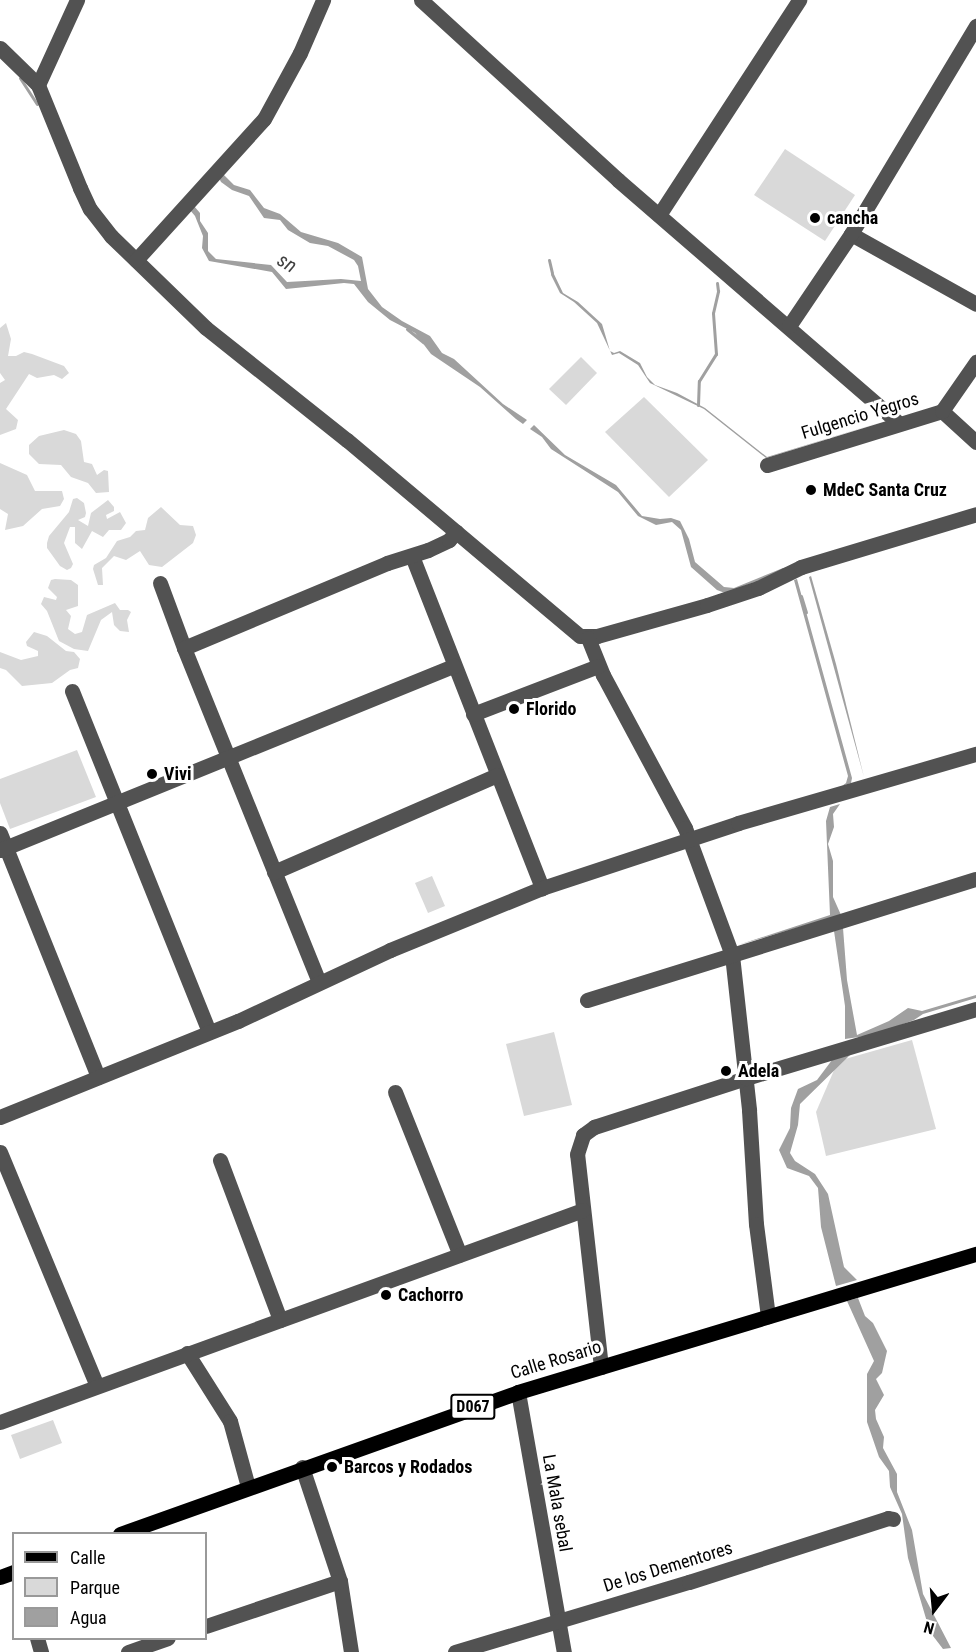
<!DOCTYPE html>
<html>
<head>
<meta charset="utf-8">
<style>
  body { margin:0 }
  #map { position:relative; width:976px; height:1652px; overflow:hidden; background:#fff; font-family:"Roboto Condensed",sans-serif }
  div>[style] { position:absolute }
  .green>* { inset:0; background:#d9d9d9 }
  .water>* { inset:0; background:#a0a0a0 }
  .stream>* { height:3px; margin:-1.5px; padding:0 1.5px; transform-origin:1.5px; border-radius:1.5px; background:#a0a0a0 }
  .minor>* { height:15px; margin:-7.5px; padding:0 7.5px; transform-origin:7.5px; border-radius:7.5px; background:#525252 }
  .major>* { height:15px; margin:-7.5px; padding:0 7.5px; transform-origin:7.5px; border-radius:7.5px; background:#000 }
  .dots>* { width:16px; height:16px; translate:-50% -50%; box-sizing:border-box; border:3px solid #fff; border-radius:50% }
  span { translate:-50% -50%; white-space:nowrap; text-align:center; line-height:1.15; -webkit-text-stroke:6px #fff; paint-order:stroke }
  .shield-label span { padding:2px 4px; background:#fff; border:2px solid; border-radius:4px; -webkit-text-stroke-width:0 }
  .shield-label { font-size:16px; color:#000; font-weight:700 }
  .poi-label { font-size:18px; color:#000; font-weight:700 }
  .left { translate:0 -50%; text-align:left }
  .street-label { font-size:18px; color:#000 }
  .water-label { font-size:20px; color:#414141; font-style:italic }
  .legend { position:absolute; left:12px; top:1532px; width:195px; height:108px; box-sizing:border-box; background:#fff; border:2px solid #999; margin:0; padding:8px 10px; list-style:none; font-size:18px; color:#000 }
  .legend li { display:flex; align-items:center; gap:12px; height:30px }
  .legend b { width:30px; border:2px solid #999 }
  .north { position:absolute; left:904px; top:1580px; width:60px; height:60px; -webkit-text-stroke:4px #fff; paint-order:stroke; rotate:196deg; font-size:16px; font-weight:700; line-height:24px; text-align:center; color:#000 }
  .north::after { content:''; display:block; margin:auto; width:21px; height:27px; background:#000; clip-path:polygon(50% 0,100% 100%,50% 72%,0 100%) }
</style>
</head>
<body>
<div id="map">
  <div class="green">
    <div style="clip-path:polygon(785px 149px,855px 195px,825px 241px,754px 195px)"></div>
    <div style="clip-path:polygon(6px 323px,11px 339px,8px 356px,16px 356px,24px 352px,32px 354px,64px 366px,69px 373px,62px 379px,54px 375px,37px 378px,29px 374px,6px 409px,18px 420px,16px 429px,0 435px,0 383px,5px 380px,0 373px,0 328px)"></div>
    <div style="clip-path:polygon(581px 357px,597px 373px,566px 405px,549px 389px)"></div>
    <div style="clip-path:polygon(644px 397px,708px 460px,669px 497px,605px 432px)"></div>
    <div style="clip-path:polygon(64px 430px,76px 434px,81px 441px,84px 462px,92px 464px,97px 475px,104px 470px,108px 471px,109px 492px,96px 493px,88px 483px,71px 477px,61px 465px,39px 464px,29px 454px,29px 445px,39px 436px)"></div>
    <div style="clip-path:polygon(0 463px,27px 475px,35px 491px,62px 491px,64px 499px,60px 506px,42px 509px,23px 526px,5px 530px,8px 514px,0 509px)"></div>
    <div style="clip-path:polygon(77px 498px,84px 503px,86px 513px,85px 517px,78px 520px,88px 526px,91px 513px,108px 500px,114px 507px,114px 511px,106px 515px,107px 519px,120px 512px,126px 523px,121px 530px,109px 530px,103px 537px,92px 531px,82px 549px,75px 543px,75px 527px,70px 527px,64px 543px,73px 564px,71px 568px,67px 570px,60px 566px,47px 548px,47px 543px,49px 536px,69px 512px,73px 499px)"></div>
    <div style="clip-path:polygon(161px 507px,180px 525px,193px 526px,196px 535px,193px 543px,162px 567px,149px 565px,140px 551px,126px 560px,114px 556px,102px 568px,103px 585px,98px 585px,93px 569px,94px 565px,106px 558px,117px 541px,130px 537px,136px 531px,145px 530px,148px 518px)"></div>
    <div style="clip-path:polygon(55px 579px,71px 580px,78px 585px,78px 606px,66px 610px,71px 616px,68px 629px,75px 634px,82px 632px,87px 615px,115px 603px,120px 610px,128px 610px,131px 612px,127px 620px,129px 632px,120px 631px,114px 625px,112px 612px,101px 620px,88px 651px,74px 649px,59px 641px,47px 611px,41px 604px,44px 597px,56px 600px,57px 597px,48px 588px,51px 580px)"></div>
    <div style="clip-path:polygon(34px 632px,47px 636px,66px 651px,74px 652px,80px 659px,78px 668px,70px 670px,52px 683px,22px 686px,6px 670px,0 668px,0 652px,21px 660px,38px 656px,38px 651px,27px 646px,26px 642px)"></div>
    <div style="clip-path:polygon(77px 750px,96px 797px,10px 829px,0 803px,0 779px)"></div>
    <div style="clip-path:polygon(432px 876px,445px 906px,428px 913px,415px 883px)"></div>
    <div style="clip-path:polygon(554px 1032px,572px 1105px,524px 1116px,506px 1044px)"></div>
    <div style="clip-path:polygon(912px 1040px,936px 1129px,826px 1156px,816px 1112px,838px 1061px)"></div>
    <div style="clip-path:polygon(53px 1420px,62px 1443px,20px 1459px,11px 1435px)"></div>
  </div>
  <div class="water">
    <div style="clip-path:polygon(223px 174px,234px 185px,250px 190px,264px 208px,280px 214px,301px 232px,338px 243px,362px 257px,368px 289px,382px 307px,402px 321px,430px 336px,442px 353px,454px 359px,503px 404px,527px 420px,523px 424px,516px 419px,480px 387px,431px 354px,415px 333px,390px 320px,368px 302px,354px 284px,344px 283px,286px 289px,272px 272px,209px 261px,202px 248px,203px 236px,195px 216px,190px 210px,194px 206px,200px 213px,200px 221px,208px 233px,208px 251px,216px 259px,271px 265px,287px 282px,341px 279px,361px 281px,358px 266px,354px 260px,328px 246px,310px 243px,288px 230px,280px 220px,264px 218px,249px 196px,232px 190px,221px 182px,219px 178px)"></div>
    <div style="clip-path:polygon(552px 270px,563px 293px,578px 302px,602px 324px,610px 351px,614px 353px,620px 351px,640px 363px,647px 377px,655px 385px,677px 393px,705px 408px,767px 457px,885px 421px,766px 458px,704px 409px,650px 383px,638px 365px,619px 353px,612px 355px,597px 323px,574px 302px,560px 293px,551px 275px)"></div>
    <div style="clip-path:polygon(534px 425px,565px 455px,616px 485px,642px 516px,660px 519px,671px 518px,680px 521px,689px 539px,695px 562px,724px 587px,734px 588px,783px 568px,798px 566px,725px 593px,717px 590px,691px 567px,681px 530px,672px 522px,656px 525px,638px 516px,618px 492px,551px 449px,542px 437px,530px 429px)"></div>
    <div style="clip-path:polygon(811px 576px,836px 664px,864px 777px,809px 577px)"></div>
    <div style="clip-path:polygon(797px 579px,852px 778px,851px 783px,842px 786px,846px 783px,848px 776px,794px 580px)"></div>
    <div style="clip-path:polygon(840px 804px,833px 814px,834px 827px,828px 844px,833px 861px,833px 897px,841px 915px,738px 945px,830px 915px,826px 821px,830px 807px)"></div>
    <div style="clip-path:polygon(843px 928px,847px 980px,857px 1035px,889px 1021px,908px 1008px,922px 1011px,976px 995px,976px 998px,923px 1014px,914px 1020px,873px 1035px,845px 1039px,845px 1006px,834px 931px)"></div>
    <div style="clip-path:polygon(851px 1054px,800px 1104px,798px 1125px,790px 1153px,795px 1161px,815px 1174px,828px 1194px,844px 1267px,857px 1280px,836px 1286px,821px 1227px,818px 1188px,809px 1176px,787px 1168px,779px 1150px,790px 1128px,791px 1108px,798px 1089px,817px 1080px,832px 1060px)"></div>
    <div style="clip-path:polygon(858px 1298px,865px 1316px,873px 1323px,887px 1351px,882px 1373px,876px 1379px,884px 1395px,875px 1410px,876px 1419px,884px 1437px,883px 1448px,897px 1474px,897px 1492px,912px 1530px,923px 1594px,951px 1648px,943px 1649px,930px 1632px,908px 1558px,902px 1514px,890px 1487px,889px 1471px,879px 1457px,867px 1422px,867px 1374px,874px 1361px,847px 1301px)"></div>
  </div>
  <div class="stream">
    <div style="left:20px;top:78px;width:31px;rotate:57deg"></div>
    <div style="left:549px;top:260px;width:13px;rotate:77deg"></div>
    <div style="left:407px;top:329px;width:21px;rotate:39deg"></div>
    <div style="left:698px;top:405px;width:24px;rotate:-88deg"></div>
    <div style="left:699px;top:381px;width:32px;rotate:-58deg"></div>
    <div style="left:716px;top:354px;width:41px;rotate:-94.2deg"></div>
    <div style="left:713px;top:313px;width:23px;rotate:-77deg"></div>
    <div style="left:718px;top:291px;width:8px;rotate:-97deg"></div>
    <div style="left:801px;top:596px;width:17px;rotate:73deg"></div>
  </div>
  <div class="minor">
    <div style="left:421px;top:0;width:267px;rotate:42.4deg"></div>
    <div style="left:618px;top:180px;width:371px;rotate:40.9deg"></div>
    <div style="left:0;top:48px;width:53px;rotate:44.2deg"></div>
    <div style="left:38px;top:85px;width:111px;rotate:67.8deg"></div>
    <div style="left:80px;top:188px;width:23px;rotate:65deg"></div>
    <div style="left:90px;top:209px;width:34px;rotate:52deg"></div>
    <div style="left:111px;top:236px;width:132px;rotate:44.1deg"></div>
    <div style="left:206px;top:328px;width:180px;rotate:38.5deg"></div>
    <div style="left:347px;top:440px;width:304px;rotate:40.1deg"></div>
    <div style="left:580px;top:636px;width:17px"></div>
    <div style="left:597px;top:636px;width:114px;rotate:-15.7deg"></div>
    <div style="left:707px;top:605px;width:54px;rotate:-18.4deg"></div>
    <div style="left:758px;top:588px;width:48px;rotate:-26deg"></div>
    <div style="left:801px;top:567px;width:183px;rotate:-16.8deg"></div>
    <div style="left:38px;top:85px;width:94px;rotate:-65.4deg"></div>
    <div style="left:659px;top:215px;width:257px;rotate:-56.9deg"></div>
    <div style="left:851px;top:234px;width:143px;rotate:29.2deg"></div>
    <div style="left:136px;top:260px;width:190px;rotate:-47.8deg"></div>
    <div style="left:264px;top:119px;width:75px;rotate:-61.4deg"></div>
    <div style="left:300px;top:53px;width:58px;rotate:-66.5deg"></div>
    <div style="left:789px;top:326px;width:111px;rotate:-56deg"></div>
    <div style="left:851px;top:234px;width:243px;rotate:-59deg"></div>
    <div style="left:942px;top:411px;width:46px;rotate:42.4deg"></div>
    <div style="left:767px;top:465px;width:183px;rotate:-17.1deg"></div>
    <div style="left:942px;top:411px;width:60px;rotate:-55.2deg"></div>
    <div style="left:412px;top:556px;width:357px;rotate:68.6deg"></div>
    <div style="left:160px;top:583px;width:69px;rotate:69.7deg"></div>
    <div style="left:184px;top:648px;width:360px;rotate:68deg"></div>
    <div style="left:588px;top:638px;width:40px;rotate:68deg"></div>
    <div style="left:603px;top:675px;width:174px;rotate:61.8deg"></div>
    <div style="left:685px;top:828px;width:135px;rotate:69.7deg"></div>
    <div style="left:732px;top:955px;width:156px;rotate:83.7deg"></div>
    <div style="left:749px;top:1110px;width:114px;rotate:86.5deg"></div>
    <div style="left:756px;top:1224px;width:93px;rotate:82.6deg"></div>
    <div style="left:184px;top:648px;width:220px;rotate:-22.7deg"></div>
    <div style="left:387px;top:563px;width:43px;rotate:-17.6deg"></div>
    <div style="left:428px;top:550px;width:23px;rotate:-25deg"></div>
    <div style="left:449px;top:540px;width:11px;rotate:-49deg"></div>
    <div style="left:72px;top:691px;width:367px;rotate:68.1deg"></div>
    <div style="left:473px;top:714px;width:134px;rotate:-21deg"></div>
    <div style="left:0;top:833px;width:263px;rotate:68.1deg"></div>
    <div style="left:0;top:850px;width:490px;rotate:-22.1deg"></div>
    <div style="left:274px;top:872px;width:243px;rotate:-23.5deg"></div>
    <div style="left:587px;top:1000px;width:407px;rotate:-17.3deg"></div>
    <div style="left:395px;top:1092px;width:175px;rotate:68.3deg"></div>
    <div style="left:0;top:1117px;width:257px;rotate:-22deg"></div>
    <div style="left:238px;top:1021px;width:168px;rotate:-25deg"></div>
    <div style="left:390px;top:950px;width:164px;rotate:-22.2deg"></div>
    <div style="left:542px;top:888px;width:206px;rotate:-18.3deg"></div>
    <div style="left:738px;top:823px;width:248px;rotate:-16.2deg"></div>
    <div style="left:0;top:1152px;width:253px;rotate:67.5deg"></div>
    <div style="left:220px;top:1160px;width:171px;rotate:69.4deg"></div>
    <div style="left:187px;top:1353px;width:80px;rotate:57.7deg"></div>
    <div style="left:230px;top:1421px;width:68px;rotate:74.7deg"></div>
    <div style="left:601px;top:1367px;width:214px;rotate:-96.4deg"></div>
    <div style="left:577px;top:1154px;width:20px;rotate:-72deg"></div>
    <div style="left:583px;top:1135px;width:14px;rotate:-36deg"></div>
    <div style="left:594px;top:1127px;width:160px;rotate:-17.9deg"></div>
    <div style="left:746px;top:1078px;width:240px;rotate:-16.7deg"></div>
    <div style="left:518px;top:1392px;width:264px;rotate:80deg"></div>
    <div style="left:0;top:1422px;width:620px;rotate:-19.98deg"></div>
    <div style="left:302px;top:1467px;width:120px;rotate:71.6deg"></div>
    <div style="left:340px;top:1581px;width:72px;rotate:81.2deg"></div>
    <div style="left:206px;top:1626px;width:141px;rotate:-18.6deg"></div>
    <div style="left:37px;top:1638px;width:15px;rotate:74deg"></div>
    <div style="left:128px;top:1652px;width:42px;rotate:-19.3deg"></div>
    <div style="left:455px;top:1652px;width:244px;rotate:-16.7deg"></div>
    <div style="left:689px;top:1582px;width:209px;rotate:-17.8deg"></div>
    <div style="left:888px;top:1518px;width:5px;rotate:11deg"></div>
  </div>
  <div class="major">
    <div style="left:120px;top:1534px;width:423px;rotate:-19.6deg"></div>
    <div style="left:518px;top:1392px;width:478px;rotate:-16.8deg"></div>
    <div style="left:0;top:1577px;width:15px;rotate:-20deg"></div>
  </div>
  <div class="dots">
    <div style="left:815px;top:218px;background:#000"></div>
    <div style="left:811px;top:490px;background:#000"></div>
    <div style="left:514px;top:709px;background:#000"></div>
    <div style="left:152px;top:774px;background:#000"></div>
    <div style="left:726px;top:1071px;background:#000"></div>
    <div style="left:386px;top:1295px;background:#000"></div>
    <div style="left:332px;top:1467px;background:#000"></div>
  </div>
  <div class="shield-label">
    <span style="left:473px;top:1407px">D067</span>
  </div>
  <div class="poi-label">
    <span class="left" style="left:827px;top:218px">cancha</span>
    <span class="left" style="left:823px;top:490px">MdeC Santa Cruz</span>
    <span class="left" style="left:526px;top:709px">Florido</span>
    <span class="left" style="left:164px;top:774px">Vivi</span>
    <span class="left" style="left:738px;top:1071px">Adela</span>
    <span class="left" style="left:398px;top:1295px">Cachorro</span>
    <span class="left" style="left:344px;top:1467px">Barcos y Rodados</span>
  </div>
  <div class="street-label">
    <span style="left:860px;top:416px;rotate:-17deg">Fulgencio Yegros</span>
    <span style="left:556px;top:1360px;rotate:-17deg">Calle Rosario</span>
    <span style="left:557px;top:1503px;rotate:80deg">La Mala sebal</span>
    <span style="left:668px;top:1567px;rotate:-17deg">De los Dementores</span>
  </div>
  <div class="water-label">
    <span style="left:287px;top:263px;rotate:31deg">sn</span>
  </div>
  <ul class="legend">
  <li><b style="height:8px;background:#000"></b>Calle</li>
  <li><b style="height:16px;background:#d9d9d9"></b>Parque</li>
  <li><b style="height:16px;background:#a0a0a0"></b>Agua</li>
  </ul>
  <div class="north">N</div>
</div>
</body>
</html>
